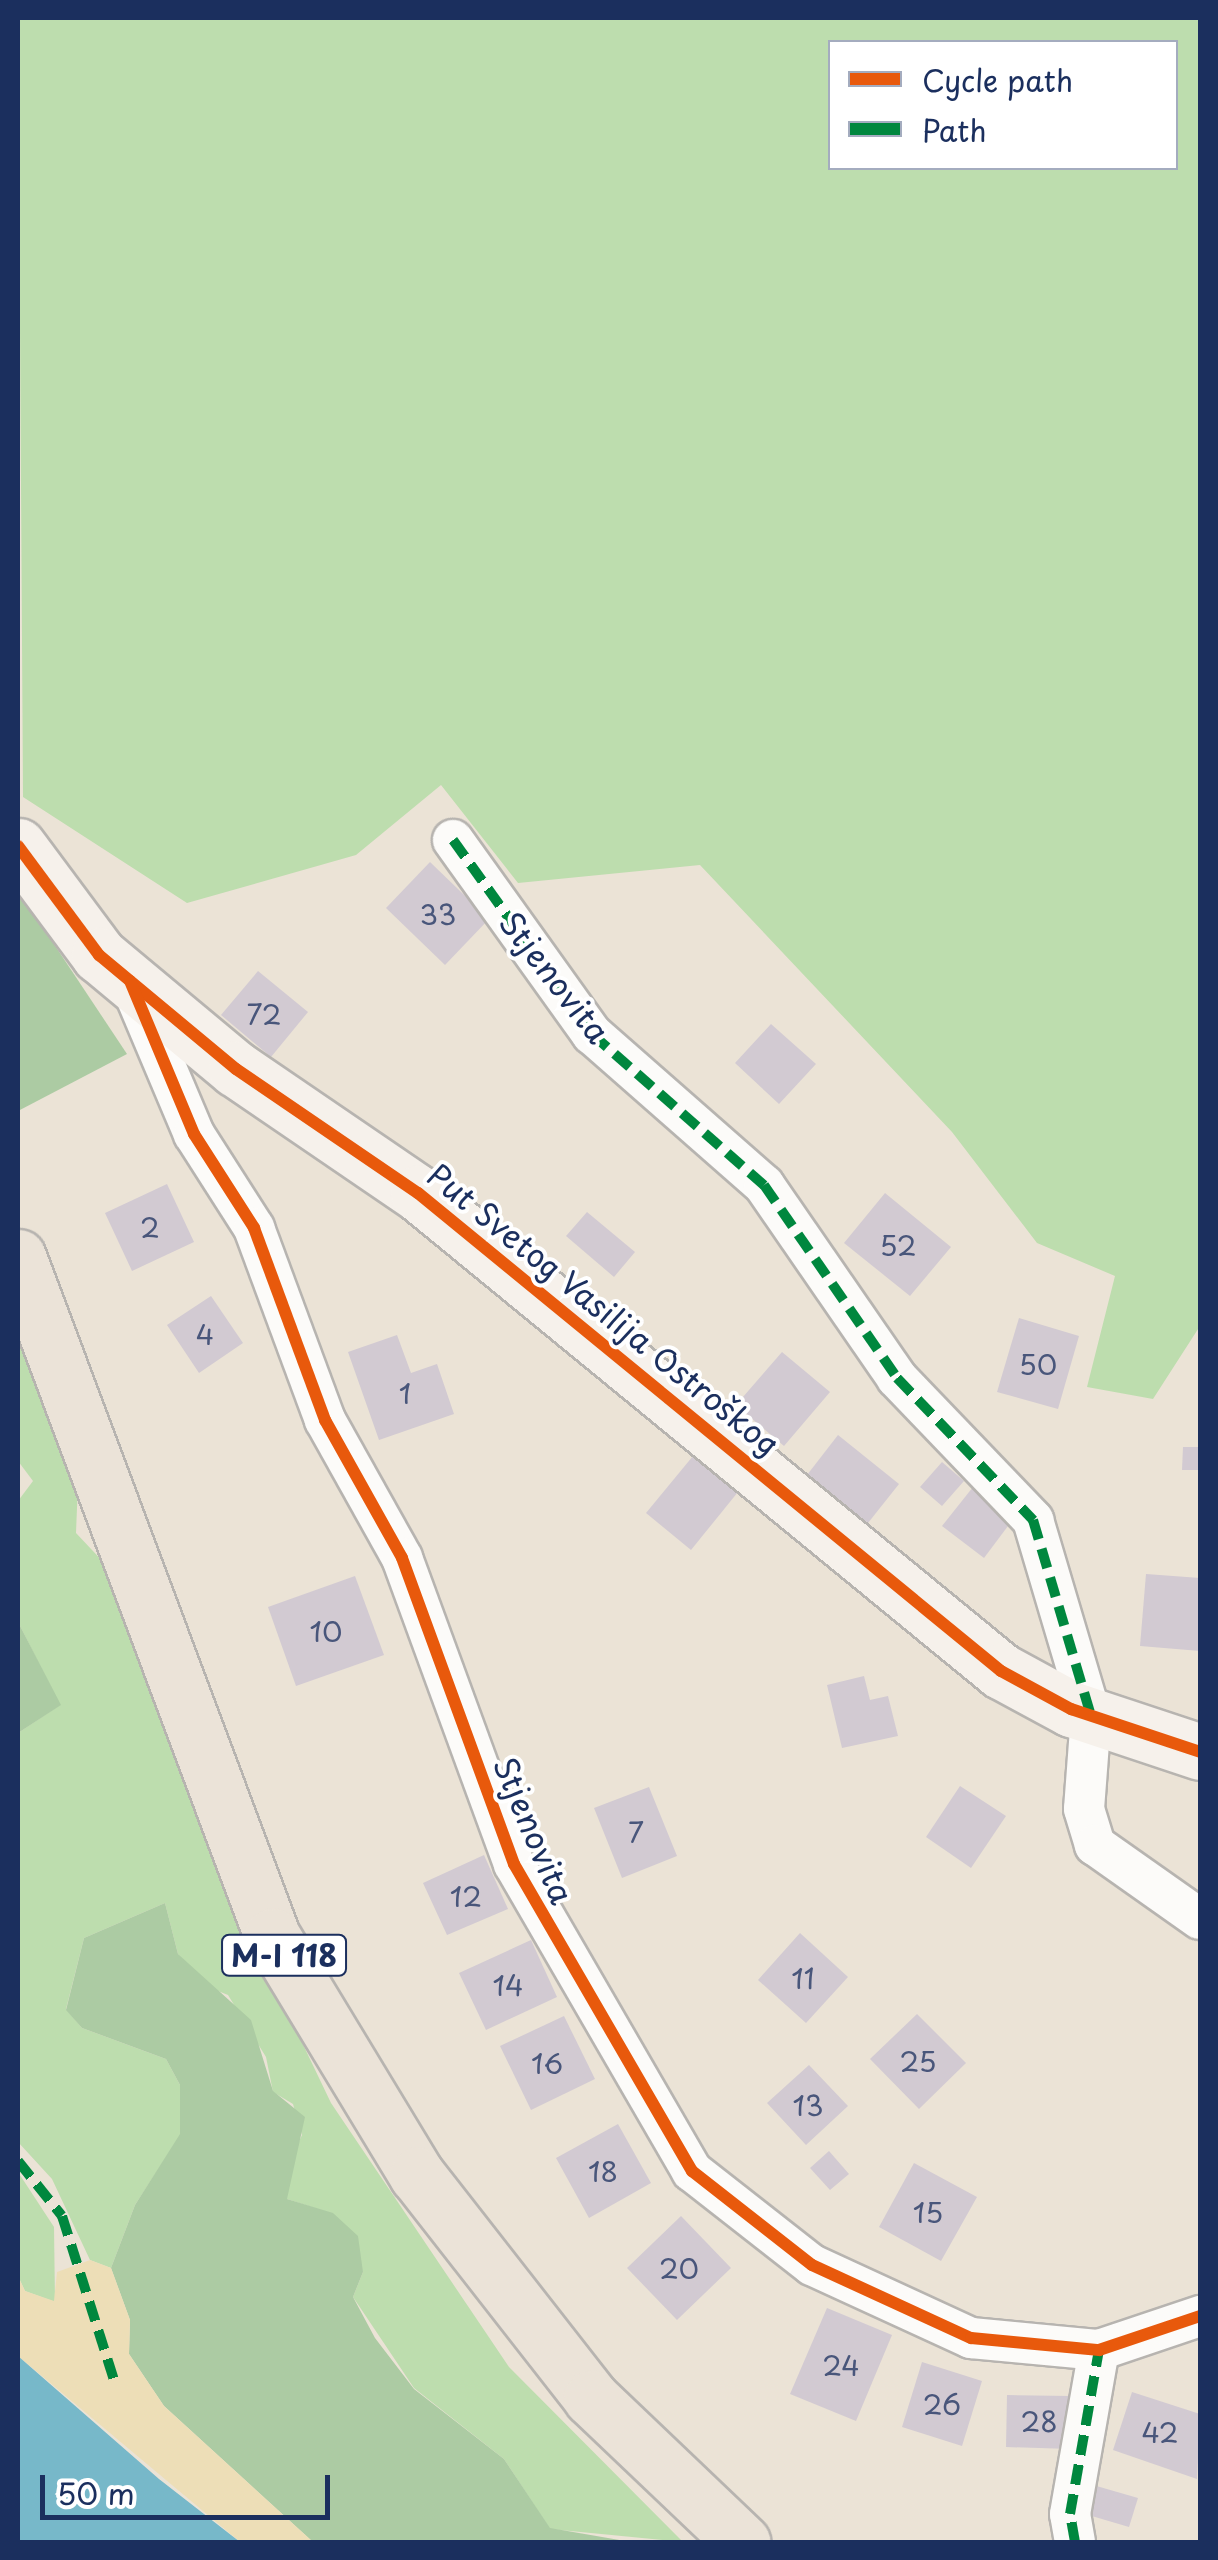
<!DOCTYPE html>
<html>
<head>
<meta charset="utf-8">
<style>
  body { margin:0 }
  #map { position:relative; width:1218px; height:2560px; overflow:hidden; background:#ebe3d6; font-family:"Playpen Sans",sans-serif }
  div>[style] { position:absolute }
  .green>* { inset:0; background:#bdddae }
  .forest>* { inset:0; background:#accba3 }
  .sand>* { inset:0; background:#eddeb7 }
  .water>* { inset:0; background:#77b8c9 }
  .building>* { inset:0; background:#d2cad2 }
  .roads { filter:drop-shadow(2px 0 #b7b4b0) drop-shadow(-2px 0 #b7b4b0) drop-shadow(0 2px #b7b4b0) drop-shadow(0 -2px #b7b4b0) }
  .street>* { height:40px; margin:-20px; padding:0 20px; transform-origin:20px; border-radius:20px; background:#fcfbf9 }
  .secondary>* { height:55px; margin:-27.5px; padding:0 27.5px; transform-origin:27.5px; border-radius:27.5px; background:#f6f1eb }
  .primary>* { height:55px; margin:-27.5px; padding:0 27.5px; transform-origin:27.5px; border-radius:27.5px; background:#ebe3d8 }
  .quiet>* { height:10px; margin-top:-5px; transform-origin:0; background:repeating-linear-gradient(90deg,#00873e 0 20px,transparent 0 30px) }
  .cycleway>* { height:12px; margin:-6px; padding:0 6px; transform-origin:6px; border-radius:6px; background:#e8590c }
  span { translate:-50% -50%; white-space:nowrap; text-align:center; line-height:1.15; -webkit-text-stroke:8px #fff; paint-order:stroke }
  .number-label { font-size:28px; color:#49567b }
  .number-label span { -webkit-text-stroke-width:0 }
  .shield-label span { padding:2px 8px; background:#fff; border:2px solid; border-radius:8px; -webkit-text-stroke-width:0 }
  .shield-label { font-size:30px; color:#1b2f5e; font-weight:700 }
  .street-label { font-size:32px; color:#1b2f5e }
  .frame { position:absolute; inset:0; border:20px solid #1b2f5e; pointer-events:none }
  .legend { position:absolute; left:828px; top:40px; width:350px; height:130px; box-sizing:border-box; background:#fff; border:2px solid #a4acbf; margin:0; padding:12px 18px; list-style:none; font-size:30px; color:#1b2f5e }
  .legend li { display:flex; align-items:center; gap:20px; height:50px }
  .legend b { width:50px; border:2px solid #a4acbf }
  .scale { position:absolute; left:40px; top:2475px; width:290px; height:45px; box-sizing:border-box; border:5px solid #1b2f5e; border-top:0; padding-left:12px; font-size:30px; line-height:35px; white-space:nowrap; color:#1b2f5e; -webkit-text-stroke:8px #fff; paint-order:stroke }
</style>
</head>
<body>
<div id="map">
  <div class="green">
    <div style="clip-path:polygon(evenodd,18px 18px,1200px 18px,1200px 1326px,1153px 1399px,1087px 1387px,1115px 1276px,1037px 1243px,952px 1132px,700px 865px,518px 883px,441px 785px,356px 855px,187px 903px,23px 797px,18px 18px,830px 42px,1176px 42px,1176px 168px,830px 168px,830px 42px)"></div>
    <div style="clip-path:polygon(18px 1313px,78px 1483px,76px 1533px,108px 1567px,229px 1890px,331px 2103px,509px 2367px,683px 2542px,550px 2529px,504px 2459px,414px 2388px,353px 2297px,363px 2272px,333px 2214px,287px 2199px,287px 2167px,302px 2135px,293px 2104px,273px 2092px,266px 2057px,228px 1995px,203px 1985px,178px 1954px,165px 1903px,84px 1938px,66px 2009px,82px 2028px,166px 2059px,180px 2085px,181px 2134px,135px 2205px,111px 2268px,90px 2260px,52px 2179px,18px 2142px,18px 1733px,60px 1705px,18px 1622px,18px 1501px,33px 1481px,18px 1461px)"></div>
    <div style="clip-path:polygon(18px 2172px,54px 2227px,55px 2302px,25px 2291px,18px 2276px)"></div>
  </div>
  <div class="forest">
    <div style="clip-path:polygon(18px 890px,127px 1054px,18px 1111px)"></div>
    <div style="clip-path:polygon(18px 1622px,61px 1705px,18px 1733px)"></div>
    <div style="clip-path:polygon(165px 1903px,178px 1954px,251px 2020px,273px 2091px,305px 2117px,287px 2199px,333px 2213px,358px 2236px,363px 2272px,353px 2297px,375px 2338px,414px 2389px,504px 2459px,550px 2528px,631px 2542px,313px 2542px,164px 2406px,129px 2354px,130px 2320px,111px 2268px,135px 2205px,180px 2134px,180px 2085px,166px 2059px,82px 2028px,66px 2010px,84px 1938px)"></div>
  </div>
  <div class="sand">
    <div style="clip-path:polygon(90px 2260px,111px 2268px,130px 2320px,129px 2354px,164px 2406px,313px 2542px,240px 2542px,18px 2356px,18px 2276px,25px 2291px,54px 2301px,57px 2272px)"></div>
  </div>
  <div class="water">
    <div style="clip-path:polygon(18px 2356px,159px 2479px,240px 2542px,18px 2542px)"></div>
  </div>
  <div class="building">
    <div style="clip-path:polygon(430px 862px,489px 919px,445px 965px,386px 908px)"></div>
    <div style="clip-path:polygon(258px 971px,308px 1012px,271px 1057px,221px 1015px)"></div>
    <div style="clip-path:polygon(771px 1024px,816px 1064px,779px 1104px,735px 1063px)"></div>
    <div style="clip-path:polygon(167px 1184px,194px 1242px,132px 1271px,105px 1213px)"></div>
    <div style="clip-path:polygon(885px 1193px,951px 1247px,910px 1296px,844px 1243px)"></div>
    <div style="clip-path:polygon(587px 1212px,635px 1252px,614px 1277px,566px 1236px)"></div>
    <div style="clip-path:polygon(211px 1296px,243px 1343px,199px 1373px,167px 1325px)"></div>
    <div style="clip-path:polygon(1019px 1318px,1079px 1336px,1058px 1409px,997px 1392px)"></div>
    <div style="clip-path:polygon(397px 1335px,411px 1373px,437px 1364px,454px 1414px,379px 1440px,348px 1352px)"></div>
    <div style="clip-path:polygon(782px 1352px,830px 1392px,784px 1446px,736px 1405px)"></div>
    <div style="clip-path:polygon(838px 1435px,899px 1484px,868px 1523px,807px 1475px)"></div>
    <div style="clip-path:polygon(1183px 1447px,1200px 1447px,1200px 1470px,1182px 1470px)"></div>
    <div style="clip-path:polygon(693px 1456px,738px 1492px,691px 1550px,646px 1513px)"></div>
    <div style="clip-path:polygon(942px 1462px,964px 1481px,942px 1506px,920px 1487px)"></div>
    <div style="clip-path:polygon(973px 1487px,1014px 1518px,984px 1558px,942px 1526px)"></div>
    <div style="clip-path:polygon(1146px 1574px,1200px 1578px,1200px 1651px,1140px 1646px)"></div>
    <div style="clip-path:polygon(355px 1576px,384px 1655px,296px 1686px,268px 1607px)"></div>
    <div style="clip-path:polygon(864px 1676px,870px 1700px,888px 1696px,898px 1736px,842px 1748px,827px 1685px)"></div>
    <div style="clip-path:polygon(960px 1786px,1006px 1816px,971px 1868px,926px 1837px)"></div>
    <div style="clip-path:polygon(649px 1787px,677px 1856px,622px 1878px,594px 1808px)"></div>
    <div style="clip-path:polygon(484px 1855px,508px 1909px,447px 1935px,423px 1883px)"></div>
    <div style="clip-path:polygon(800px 1933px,848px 1977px,806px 2023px,758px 1980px)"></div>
    <div style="clip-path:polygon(531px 1940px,557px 1997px,486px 2030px,459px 1973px)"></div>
    <div style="clip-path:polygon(917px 2014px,966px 2063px,919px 2109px,870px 2059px)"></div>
    <div style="clip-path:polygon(564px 2016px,595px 2079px,531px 2110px,500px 2046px)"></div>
    <div style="clip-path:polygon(809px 2065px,848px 2106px,806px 2145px,767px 2103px)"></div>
    <div style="clip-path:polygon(618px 2124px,651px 2183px,589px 2218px,556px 2158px)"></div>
    <div style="clip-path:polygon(829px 2151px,849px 2174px,830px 2190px,810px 2168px)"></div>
    <div style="clip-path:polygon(914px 2163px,977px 2197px,941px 2261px,879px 2227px)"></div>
    <div style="clip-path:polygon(681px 2216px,731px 2268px,677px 2320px,627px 2268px)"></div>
    <div style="clip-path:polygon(827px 2308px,892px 2335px,856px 2421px,790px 2394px)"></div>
    <div style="clip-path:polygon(922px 2362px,982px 2381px,962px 2446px,902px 2427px)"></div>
    <div style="clip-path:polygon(1132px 2392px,1200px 2414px,1197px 2479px,1113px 2450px)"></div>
    <div style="clip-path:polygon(1007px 2395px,1071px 2396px,1070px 2449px,1006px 2447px)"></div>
    <div style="clip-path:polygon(1093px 2485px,1138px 2498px,1129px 2527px,1085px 2514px)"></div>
  </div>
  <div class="roads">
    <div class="street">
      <div style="left:453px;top:840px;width:239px;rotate:54.4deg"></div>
      <div style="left:592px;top:1034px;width:229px;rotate:41.3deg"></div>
      <div style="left:764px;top:1185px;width:234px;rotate:55.4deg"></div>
      <div style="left:897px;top:1378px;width:197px;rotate:46.2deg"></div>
      <div style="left:1033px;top:1520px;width:204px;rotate:73.5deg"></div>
      <div style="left:1091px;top:1716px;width:93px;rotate:94.3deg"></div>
      <div style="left:1084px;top:1809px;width:38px;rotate:73deg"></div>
      <div style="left:1095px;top:1845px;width:128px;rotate:35.2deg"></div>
      <div style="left:131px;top:985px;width:162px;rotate:67.1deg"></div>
      <div style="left:194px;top:1134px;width:112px;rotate:57.4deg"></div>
      <div style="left:254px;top:1228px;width:205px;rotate:69.7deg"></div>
      <div style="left:325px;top:1420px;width:158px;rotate:60.8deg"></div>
      <div style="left:402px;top:1558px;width:326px;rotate:69.9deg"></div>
      <div style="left:514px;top:1864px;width:355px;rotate:59.9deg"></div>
      <div style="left:692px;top:2171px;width:152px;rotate:38.1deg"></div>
      <div style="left:812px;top:2265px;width:175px;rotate:24.7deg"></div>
      <div style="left:971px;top:2338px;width:129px;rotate:5.4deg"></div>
      <div style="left:1099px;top:2350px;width:107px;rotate:-18.6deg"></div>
      <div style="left:1075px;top:2542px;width:28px;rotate:-100deg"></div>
      <div style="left:1070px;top:2514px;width:167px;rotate:-80deg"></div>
    </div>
    <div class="secondary">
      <div style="left:18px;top:846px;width:136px;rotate:53.4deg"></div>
      <div style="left:99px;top:955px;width:178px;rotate:39.8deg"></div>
      <div style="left:236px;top:1069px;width:220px;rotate:34.3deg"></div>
      <div style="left:418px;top:1193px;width:754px;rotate:39.35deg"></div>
      <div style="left:1001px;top:1671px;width:80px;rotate:28.5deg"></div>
      <div style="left:1071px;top:1709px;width:136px;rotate:18.4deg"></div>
    </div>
    <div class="primary">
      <div style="left:18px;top:1257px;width:725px;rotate:69.49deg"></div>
      <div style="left:272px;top:1936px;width:280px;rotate:58.8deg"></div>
      <div style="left:417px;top:2175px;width:283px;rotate:52deg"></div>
      <div style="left:591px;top:2398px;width:209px;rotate:43.6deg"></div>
    </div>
  </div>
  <div class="quiet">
    <div style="left:453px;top:840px;width:239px;rotate:54.4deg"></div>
    <div style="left:592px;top:1034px;width:229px;rotate:41.3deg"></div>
    <div style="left:764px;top:1185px;width:234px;rotate:55.4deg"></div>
    <div style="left:897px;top:1378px;width:197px;rotate:46.2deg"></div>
    <div style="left:1033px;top:1520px;width:204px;rotate:73.5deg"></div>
    <div style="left:18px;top:2161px;width:70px;rotate:51.3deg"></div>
    <div style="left:62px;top:2216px;width:172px;rotate:72.4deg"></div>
    <div style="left:1075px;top:2542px;width:28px;rotate:-100deg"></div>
    <div style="left:1070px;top:2514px;width:167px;rotate:-80deg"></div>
  </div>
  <div class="cycleway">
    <div style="left:18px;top:846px;width:136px;rotate:53.4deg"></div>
    <div style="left:99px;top:955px;width:178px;rotate:39.8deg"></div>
    <div style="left:236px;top:1069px;width:220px;rotate:34.3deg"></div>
    <div style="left:418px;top:1193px;width:754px;rotate:39.35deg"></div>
    <div style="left:1001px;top:1671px;width:80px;rotate:28.5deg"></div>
    <div style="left:1071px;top:1709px;width:136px;rotate:18.4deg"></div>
    <div style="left:130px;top:981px;width:166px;rotate:67.3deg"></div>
    <div style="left:194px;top:1134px;width:112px;rotate:57.4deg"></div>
    <div style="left:254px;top:1228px;width:205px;rotate:69.7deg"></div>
    <div style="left:325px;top:1420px;width:158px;rotate:60.8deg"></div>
    <div style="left:402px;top:1558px;width:326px;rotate:69.9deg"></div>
    <div style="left:514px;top:1864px;width:355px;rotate:59.9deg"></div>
    <div style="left:692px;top:2171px;width:152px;rotate:38.1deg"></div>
    <div style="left:812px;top:2265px;width:175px;rotate:24.7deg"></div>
    <div style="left:971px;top:2338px;width:129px;rotate:5.4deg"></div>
    <div style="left:1099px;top:2350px;width:107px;rotate:-18.6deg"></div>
  </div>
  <div class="number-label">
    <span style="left:438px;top:914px">33</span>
    <span style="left:264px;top:1014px">72</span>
    <span style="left:150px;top:1227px">2</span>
    <span style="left:898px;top:1245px">52</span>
    <span style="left:205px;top:1334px">4</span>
    <span style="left:1038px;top:1364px">50</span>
    <span style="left:405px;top:1393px">1</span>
    <span style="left:326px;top:1631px">10</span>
    <span style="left:636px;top:1832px">7</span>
    <span style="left:466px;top:1896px">12</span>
    <span style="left:803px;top:1978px">11</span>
    <span style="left:508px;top:1985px">14</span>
    <span style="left:918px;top:2061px">25</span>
    <span style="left:547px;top:2063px">16</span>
    <span style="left:808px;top:2105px">13</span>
    <span style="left:603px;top:2171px">18</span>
    <span style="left:928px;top:2212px">15</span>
    <span style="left:679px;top:2268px">20</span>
    <span style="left:841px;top:2365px">24</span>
    <span style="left:942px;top:2404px">26</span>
    <span style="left:1039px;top:2421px">28</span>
    <span style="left:1160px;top:2432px">42</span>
  </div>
  <div class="shield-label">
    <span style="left:284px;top:1955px">M-I 118</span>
  </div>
  <div class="street-label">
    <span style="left:555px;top:977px;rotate:52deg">Stjenovita</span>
    <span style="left:604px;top:1309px;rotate:39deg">Put Svetog Vasilija Ostroškog</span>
    <span style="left:534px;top:1830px;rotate:67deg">Stjenovita</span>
  </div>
  <div class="frame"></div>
  <ul class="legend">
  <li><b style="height:12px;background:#e8590c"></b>Cycle path</li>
  <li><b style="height:12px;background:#00873e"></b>Path</li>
  </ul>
  <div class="scale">50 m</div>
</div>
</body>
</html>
